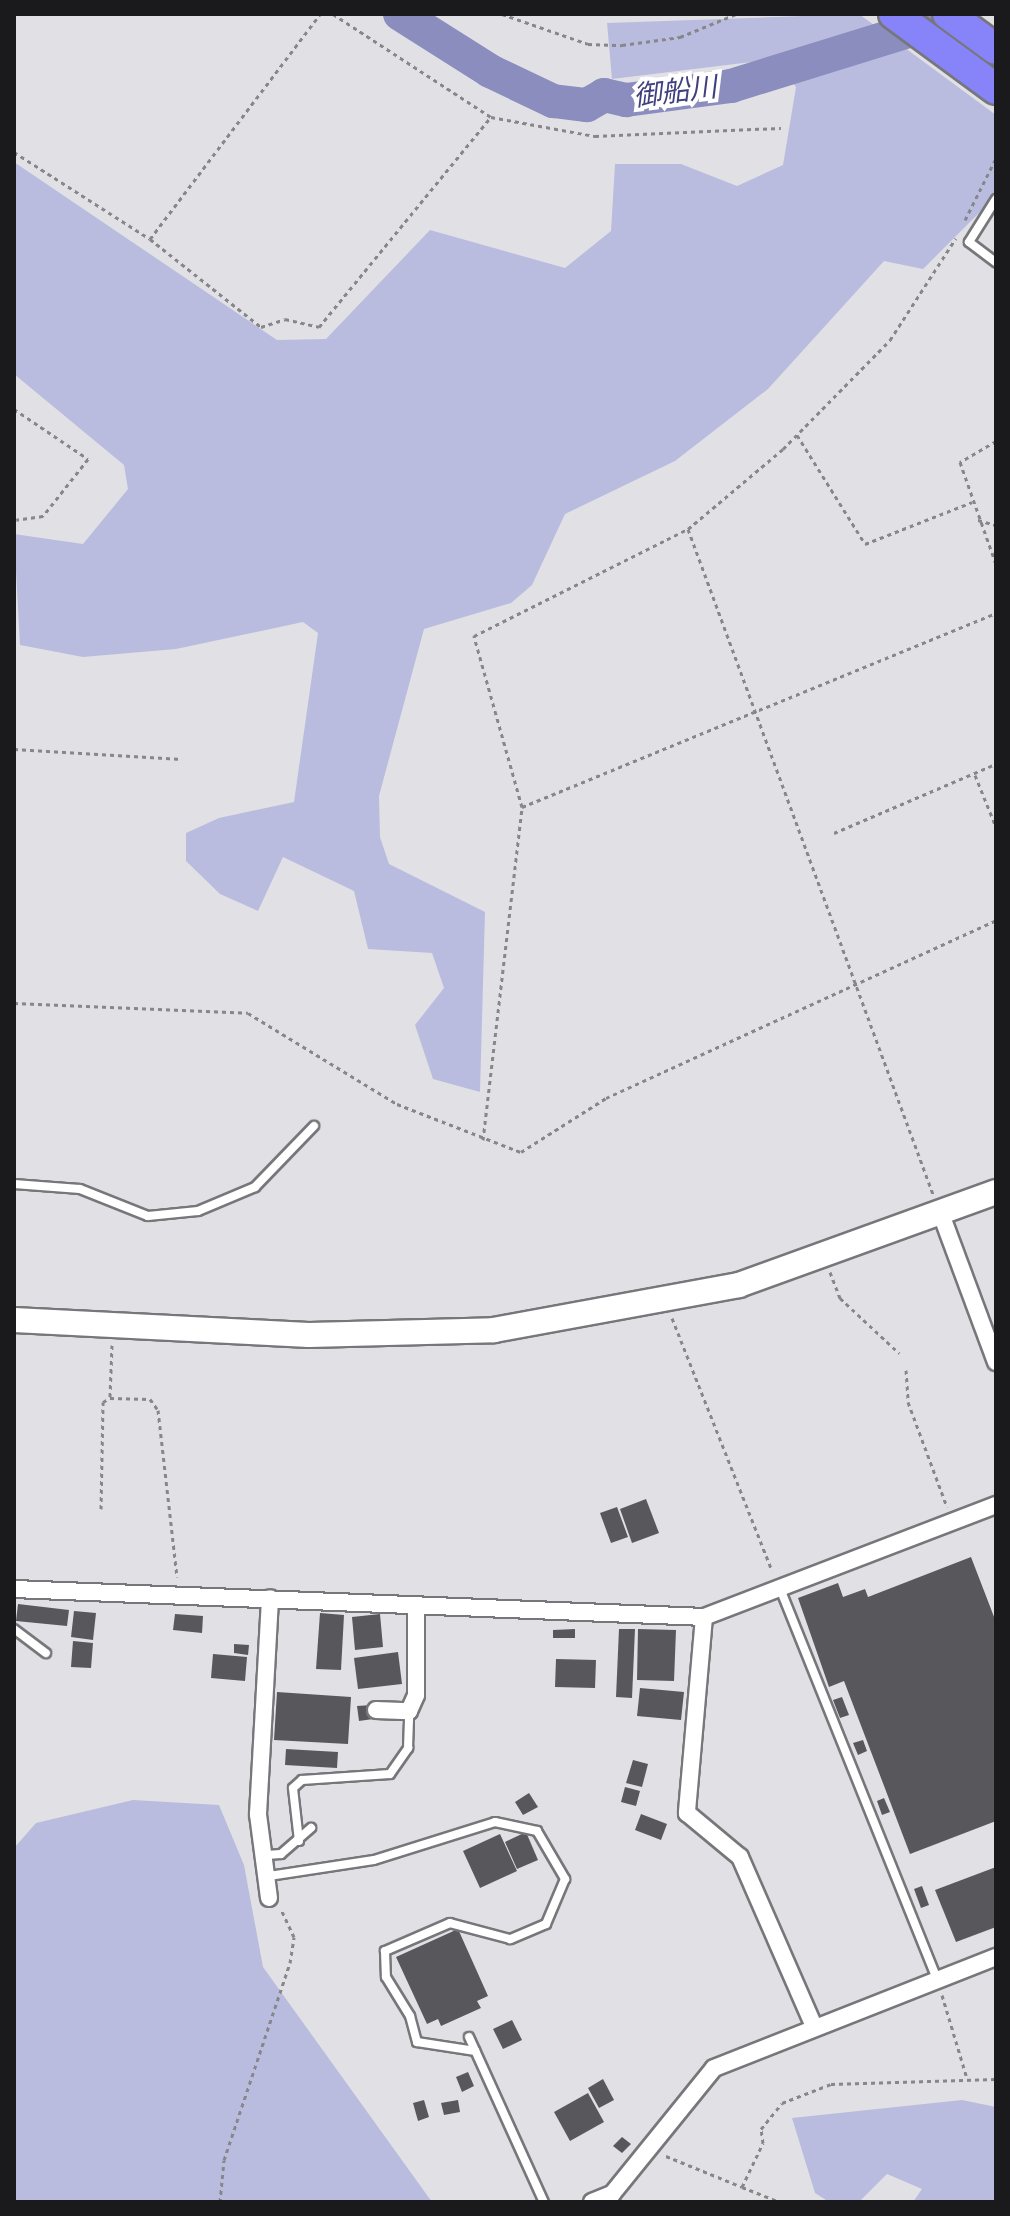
<!DOCTYPE html>
<html>
<head>
<meta charset="utf-8">
<style>
  body { margin:0 }
  #map { position:relative; width:1010px; height:2216px; overflow:hidden; background:#e1e1e5; font-family:"Fira Sans Condensed","Noto Sans JP",sans-serif }
  div>[style] { position:absolute }
  .green>* { inset:0; background:#babcdf }
  .river>* { height:34px; margin:-17px; padding:0 17px; transform-origin:17px; border-radius:17px; background:#8b8dbe }
  .building>* { inset:0; background:#58585c }
  .path>* { height:3px; margin-top:-1.5px; transform-origin:0; background:repeating-linear-gradient(90deg,#87878a 0 4px,transparent 0 8px) }
  .roads { filter:drop-shadow(2px 0 #77777b) drop-shadow(-2px 0 #77777b) drop-shadow(0 2px #77777b) drop-shadow(0 -2px #77777b) }
  .lane>* { height:8px; margin:-4px; padding:0 4px; transform-origin:4px; border-radius:4px; background:#fff }
  .street>* { height:16px; margin:-8px; padding:0 8px; transform-origin:8px; border-radius:8px; background:#fff }
  .secondary>* { height:24px; margin:-12px; padding:0 12px; transform-origin:12px; border-radius:12px; background:#fff }
  .highway>* { height:30px; margin:-15px; padding:0 15px; transform-origin:15px; border-radius:15px; background:#8783f8 }
  span { translate:-50% -50%; white-space:nowrap; text-align:center; line-height:1.15; -webkit-text-stroke:8px #fff; paint-order:stroke }
  .water-label { font-size:28px; color:#413f7d; font-style:italic }
  .frame { position:absolute; inset:0; border:16px solid #1a1a1c; pointer-events:none }
</style>
</head>
<body>
<div id="map">
  <div class="green">
    <div style="clip-path:polygon(859px 14px,996px 115px,996px 196px,923px 269px,884px 261px,768px 389px,675px 461px,565px 514px,532px 585px,511px 603px,424px 629px,379px 796px,380px 837px,389px 864px,485px 912px,480px 1092px,433px 1079px,415px 1025px,444px 988px,432px 953px,368px 949px,354px 891px,283px 857px,258px 911px,220px 894px,186px 861px,186px 833px,219px 818px,294px 802px,318px 633px,303px 622px,176px 649px,83px 657px,20px 645px,14px 534px,83px 544px,128px 489px,124px 465px,14px 374px,14px 162px,277px 340px,326px 339px,430px 230px,565px 268px,611px 231px,615px 164px,681px 164px,737px 186px,783px 165px,796px 87px,776px 59px,612px 79px,607px 23px)"></div>
    <div style="clip-path:polygon(133px 1800px,219px 1805px,244px 1865px,263px 1967px,432px 2202px,14px 2202px,14px 1848px,36px 1823px)"></div>
    <div style="clip-path:polygon(962px 2100px,996px 2107px,996px 2202px,913px 2202px,922px 2189px,887px 2174px,859px 2202px,829px 2202px,815px 2193px,792px 2118px)"></div>
  </div>
  <div class="river">
    <div style="left:400px;top:14px;width:107px;rotate:32.3deg"></div>
    <div style="left:490px;top:71px;width:70px;rotate:25.5deg"></div>
    <div style="left:553px;top:101px;width:34px;rotate:7deg"></div>
    <div style="left:587px;top:105px;width:20px;rotate:-30deg"></div>
    <div style="left:604px;top:95px;width:23px;rotate:13deg"></div>
    <div style="left:626px;top:100px;width:106px;rotate:-7.6deg"></div>
    <div style="left:731px;top:86px;width:244px;rotate:-17.2deg"></div>
  </div>
  <div class="building">
    <div style="clip-path:polygon(646px 1499px,659px 1533px,632px 1543px,620px 1509px)"></div>
    <div style="clip-path:polygon(617px 1507px,628px 1537px,611px 1543px,600px 1513px)"></div>
    <div style="clip-path:polygon(971px 1557px,996px 1622px,996px 1821px,910px 1854px,844px 1681px,829px 1687px,798px 1598px,838px 1583px,843px 1597px,865px 1589px,868px 1597px)"></div>
    <div style="clip-path:polygon(18px 1604px,69px 1610px,67px 1626px,16px 1621px)"></div>
    <div style="clip-path:polygon(74px 1611px,96px 1613px,93px 1640px,71px 1637px)"></div>
    <div style="clip-path:polygon(320px 1613px,344px 1615px,341px 1670px,316px 1669px)"></div>
    <div style="clip-path:polygon(175px 1614px,203px 1616px,202px 1633px,173px 1630px)"></div>
    <div style="clip-path:polygon(380px 1614px,383px 1647px,355px 1650px,352px 1617px)"></div>
    <div style="clip-path:polygon(575px 1629px,575px 1638px,553px 1638px,553px 1630px)"></div>
    <div style="clip-path:polygon(619px 1629px,635px 1629px,632px 1698px,616px 1697px)"></div>
    <div style="clip-path:polygon(638px 1629px,676px 1630px,674px 1681px,637px 1680px)"></div>
    <div style="clip-path:polygon(73px 1641px,93px 1643px,91px 1668px,71px 1667px)"></div>
    <div style="clip-path:polygon(234px 1644px,249px 1645px,248px 1655px,234px 1653px)"></div>
    <div style="clip-path:polygon(398px 1652px,402px 1684px,358px 1689px,354px 1658px)"></div>
    <div style="clip-path:polygon(213px 1654px,247px 1657px,245px 1681px,211px 1678px)"></div>
    <div style="clip-path:polygon(556px 1659px,596px 1660px,595px 1688px,555px 1687px)"></div>
    <div style="clip-path:polygon(640px 1688px,684px 1692px,681px 1720px,637px 1716px)"></div>
    <div style="clip-path:polygon(277px 1692px,351px 1697px,348px 1744px,274px 1740px)"></div>
    <div style="clip-path:polygon(842px 1697px,849px 1715px,840px 1718px,833px 1700px)"></div>
    <div style="clip-path:polygon(372px 1705px,373px 1719px,359px 1721px,357px 1706px)"></div>
    <div style="clip-path:polygon(863px 1740px,867px 1751px,858px 1755px,853px 1743px)"></div>
    <div style="clip-path:polygon(286px 1749px,338px 1752px,337px 1768px,285px 1765px)"></div>
    <div style="clip-path:polygon(633px 1760px,648px 1764px,642px 1787px,626px 1783px)"></div>
    <div style="clip-path:polygon(625px 1787px,640px 1791px,636px 1806px,621px 1802px)"></div>
    <div style="clip-path:polygon(529px 1793px,538px 1807px,523px 1815px,515px 1802px)"></div>
    <div style="clip-path:polygon(884px 1798px,890px 1812px,882px 1815px,877px 1801px)"></div>
    <div style="clip-path:polygon(641px 1814px,667px 1824px,661px 1840px,635px 1830px)"></div>
    <div style="clip-path:polygon(526px 1832px,538px 1860px,517px 1869px,505px 1842px)"></div>
    <div style="clip-path:polygon(500px 1834px,517px 1871px,480px 1888px,463px 1851px)"></div>
    <div style="clip-path:polygon(996px 1867px,996px 1927px,956px 1942px,935px 1890px)"></div>
    <div style="clip-path:polygon(922px 1886px,929px 1905px,921px 1908px,914px 1889px)"></div>
    <div style="clip-path:polygon(458px 1929px,488px 1996px,477px 2001px,481px 2008px,441px 2026px,438px 2019px,427px 2024px,396px 1957px)"></div>
    <div style="clip-path:polygon(512px 2020px,522px 2040px,503px 2049px,493px 2029px)"></div>
    <div style="clip-path:polygon(468px 2072px,474px 2086px,462px 2092px,456px 2077px)"></div>
    <div style="clip-path:polygon(603px 2079px,614px 2100px,599px 2108px,588px 2088px)"></div>
    <div style="clip-path:polygon(588px 2093px,604px 2122px,570px 2141px,554px 2112px)"></div>
    <div style="clip-path:polygon(424px 2100px,429px 2117px,418px 2121px,413px 2103px)"></div>
    <div style="clip-path:polygon(458px 2100px,460px 2112px,444px 2115px,441px 2103px)"></div>
    <div style="clip-path:polygon(622px 2137px,631px 2144px,622px 2153px,613px 2146px)"></div>
  </div>
  <div class="path">
    <div style="left:333px;top:14px;width:189px;rotate:33.1deg"></div>
    <div style="left:491px;top:117px;width:106px;rotate:10.4deg"></div>
    <div style="left:595px;top:136px;width:186px;rotate:-2.5deg"></div>
    <div style="left:502px;top:14px;width:91px;rotate:19.2deg"></div>
    <div style="left:588px;top:44px;width:34px;rotate:2deg"></div>
    <div style="left:622px;top:45px;width:59px;rotate:-7.9deg"></div>
    <div style="left:680px;top:37px;width:61px;rotate:-22.3deg"></div>
    <div style="left:14px;top:152px;width:161px;rotate:32.6deg"></div>
    <div style="left:150px;top:239px;width:142px;rotate:38.4deg"></div>
    <div style="left:261px;top:327px;width:25px;rotate:-18deg"></div>
    <div style="left:285px;top:319px;width:35px;rotate:13deg"></div>
    <div style="left:319px;top:327px;width:271px;rotate:-50.7deg"></div>
    <div style="left:965px;top:220px;width:67px;rotate:-63.4deg"></div>
    <div style="left:150px;top:239px;width:282px;rotate:-52.9deg"></div>
    <div style="left:14px;top:409px;width:89px;rotate:34deg"></div>
    <div style="left:88px;top:459px;width:73px;rotate:128.3deg"></div>
    <div style="left:43px;top:516px;width:27px;rotate:172deg"></div>
    <div style="left:797px;top:435px;width:128px;rotate:58deg"></div>
    <div style="left:865px;top:544px;width:115px;rotate:-21.4deg"></div>
    <div style="left:996px;top:441px;width:42px;rotate:149.7deg"></div>
    <div style="left:960px;top:462px;width:108px;rotate:70.6deg"></div>
    <div style="left:978px;top:520px;width:19px;rotate:16deg"></div>
    <div style="left:688px;top:529px;width:709px;rotate:69.78deg"></div>
    <div style="left:14px;top:749px;width:168px;rotate:3.4deg"></div>
    <div style="left:975px;top:775px;width:56px;rotate:68deg"></div>
    <div style="left:522px;top:807px;width:512px;rotate:-22.26deg"></div>
    <div style="left:834px;top:833px;width:176px;rotate:-23.1deg"></div>
    <div style="left:14px;top:1003px;width:234px;rotate:2.4deg"></div>
    <div style="left:248px;top:1013px;width:175px;rotate:31.4deg"></div>
    <div style="left:397px;top:1104px;width:133px;rotate:21.2deg"></div>
    <div style="left:521px;top:1152px;width:101px;rotate:-32.4deg"></div>
    <div style="left:606px;top:1098px;width:429px;rotate:-24.5deg"></div>
    <div style="left:483px;top:1140px;width:335px;rotate:-83.3deg"></div>
    <div style="left:522px;top:807px;width:178px;rotate:-105.7deg"></div>
    <div style="left:474px;top:636px;width:239px;rotate:-26.6deg"></div>
    <div style="left:688px;top:529px;width:124px;rotate:-40.1deg"></div>
    <div style="left:783px;top:449px;width:153px;rotate:-45.5deg"></div>
    <div style="left:890px;top:340px;width:121px;rotate:-57.1deg"></div>
    <div style="left:830px;top:1272px;width:28px;rotate:69deg"></div>
    <div style="left:840px;top:1298px;width:81px;rotate:43deg"></div>
    <div style="left:672px;top:1318px;width:272px;rotate:68.4deg"></div>
    <div style="left:112px;top:1345px;width:53px;rotate:92.2deg"></div>
    <div style="left:110px;top:1398px;width:40px;rotate:1.4deg"></div>
    <div style="left:150px;top:1399px;width:14px;rotate:54deg"></div>
    <div style="left:158px;top:1410px;width:168px;rotate:83.5deg"></div>
    <div style="left:906px;top:1370px;width:32px;rotate:86deg"></div>
    <div style="left:908px;top:1402px;width:112px;rotate:69.6deg"></div>
    <div style="left:101px;top:1509px;width:107px;rotate:-88.9deg"></div>
    <div style="left:103px;top:1402px;width:8px;rotate:-30deg"></div>
    <div style="left:942px;top:1995px;width:84px;rotate:73.3deg"></div>
    <div style="left:666px;top:2156px;width:82px;rotate:22.2deg"></div>
    <div style="left:742px;top:2187px;width:49px;rotate:-64.5deg"></div>
    <div style="left:763px;top:2143px;width:14px;rotate:-98deg"></div>
    <div style="left:761px;top:2129px;width:33px;rotate:-51deg"></div>
    <div style="left:782px;top:2103px;width:53px;rotate:-21.2deg"></div>
    <div style="left:831px;top:2084px;width:165px;rotate:-1.7deg"></div>
    <div style="left:742px;top:2187px;width:41px;rotate:21.5deg"></div>
    <div style="left:220px;top:2202px;width:42px;rotate:-84.6deg"></div>
    <div style="left:224px;top:2160px;width:208px;rotate:-71.5deg"></div>
    <div style="left:290px;top:1963px;width:26px;rotate:-81deg"></div>
    <div style="left:294px;top:1937px;width:31px;rotate:-115deg"></div>
  </div>
  <div class="roads">
    <div class="lane">
      <div style="left:996px;top:199px;width:51px;rotate:122.1deg"></div>
      <div style="left:969px;top:242px;width:34px;rotate:37deg"></div>
      <div style="left:14px;top:1184px;width:66px;rotate:4.3deg"></div>
      <div style="left:80px;top:1189px;width:73px;rotate:21.7deg"></div>
      <div style="left:148px;top:1216px;width:50px;rotate:-5.7deg"></div>
      <div style="left:198px;top:1211px;width:62px;rotate:-22.8deg"></div>
      <div style="left:255px;top:1187px;width:85px;rotate:-46deg"></div>
      <div style="left:781px;top:1591px;width:418px;rotate:68.1deg"></div>
      <div style="left:14px;top:1629px;width:40px;rotate:37deg"></div>
      <div style="left:299px;top:1841px;width:53px;rotate:-96.5deg"></div>
      <div style="left:293px;top:1788px;width:12px;rotate:-42deg"></div>
      <div style="left:302px;top:1780px;width:88px;rotate:-3.9deg"></div>
      <div style="left:390px;top:1774px;width:32px;rotate:-55deg"></div>
      <div style="left:408px;top:1748px;width:37px;rotate:-88deg"></div>
      <div style="left:266px;top:1855px;width:15px;rotate:-4deg"></div>
      <div style="left:281px;top:1854px;width:40px;rotate:-41deg"></div>
      <div style="left:269px;top:1876px;width:106px;rotate:-8.7deg"></div>
      <div style="left:374px;top:1860px;width:127px;rotate:-17.4deg"></div>
      <div style="left:495px;top:1822px;width:43px;rotate:12.1deg"></div>
      <div style="left:537px;top:1831px;width:56px;rotate:59.7deg"></div>
      <div style="left:565px;top:1879px;width:49px;rotate:112.9deg"></div>
      <div style="left:546px;top:1924px;width:39px;rotate:157deg"></div>
      <div style="left:510px;top:1939px;width:62px;rotate:-165.1deg"></div>
      <div style="left:450px;top:1923px;width:71px;rotate:156.7deg"></div>
      <div style="left:385px;top:1951px;width:26px;rotate:88deg"></div>
      <div style="left:386px;top:1977px;width:46px;rotate:58.4deg"></div>
      <div style="left:410px;top:2016px;width:27px;rotate:75deg"></div>
      <div style="left:417px;top:2042px;width:59px;rotate:8.8deg"></div>
      <div style="left:469px;top:2037px;width:181px;rotate:65.6deg"></div>
    </div>
    <div class="street">
      <div style="left:941px;top:1214px;width:158px;rotate:69.6deg"></div>
      <div style="left:14px;top:1589px;width:691px;rotate:2.32deg"></div>
      <div style="left:704px;top:1617px;width:313px;rotate:-21deg"></div>
      <div style="left:704px;top:1617px;width:197px;rotate:95deg"></div>
      <div style="left:687px;top:1813px;width:69px;rotate:39.7deg"></div>
      <div style="left:740px;top:1857px;width:184px;rotate:66.4deg"></div>
      <div style="left:376px;top:1710px;width:33px;rotate:2deg"></div>
      <div style="left:409px;top:1711px;width:17px;rotate:-66deg"></div>
      <div style="left:416px;top:1695px;width:89px;rotate:-90deg"></div>
      <div style="left:269px;top:1898px;width:85px;rotate:-97.5deg"></div>
      <div style="left:258px;top:1814px;width:216px;rotate:-86.8deg"></div>
      <div style="left:592px;top:2202px;width:22px;rotate:-22deg"></div>
      <div style="left:612px;top:2194px;width:162px;rotate:-51deg"></div>
      <div style="left:714px;top:2068px;width:303px;rotate:-21.5deg"></div>
    </div>
    <div class="secondary">
      <div style="left:14px;top:1320px;width:295px;rotate:2.9deg"></div>
      <div style="left:309px;top:1335px;width:185px;rotate:-1.5deg"></div>
      <div style="left:494px;top:1330px;width:249px;rotate:-10.4deg"></div>
      <div style="left:739px;top:1285px;width:273px;rotate:-19.9deg"></div>
    </div>
    <div class="highway">
      <div style="left:894px;top:14px;width:127px;rotate:36.3deg"></div>
      <div style="left:948px;top:14px;width:59px;rotate:36.1deg"></div>
    </div>
  </div>
  <div class="water-label">
    <span style="left:675px;top:92px;rotate:-7deg">御船川</span>
  </div>
  <div class="frame"></div>
</div>
</body>
</html>
